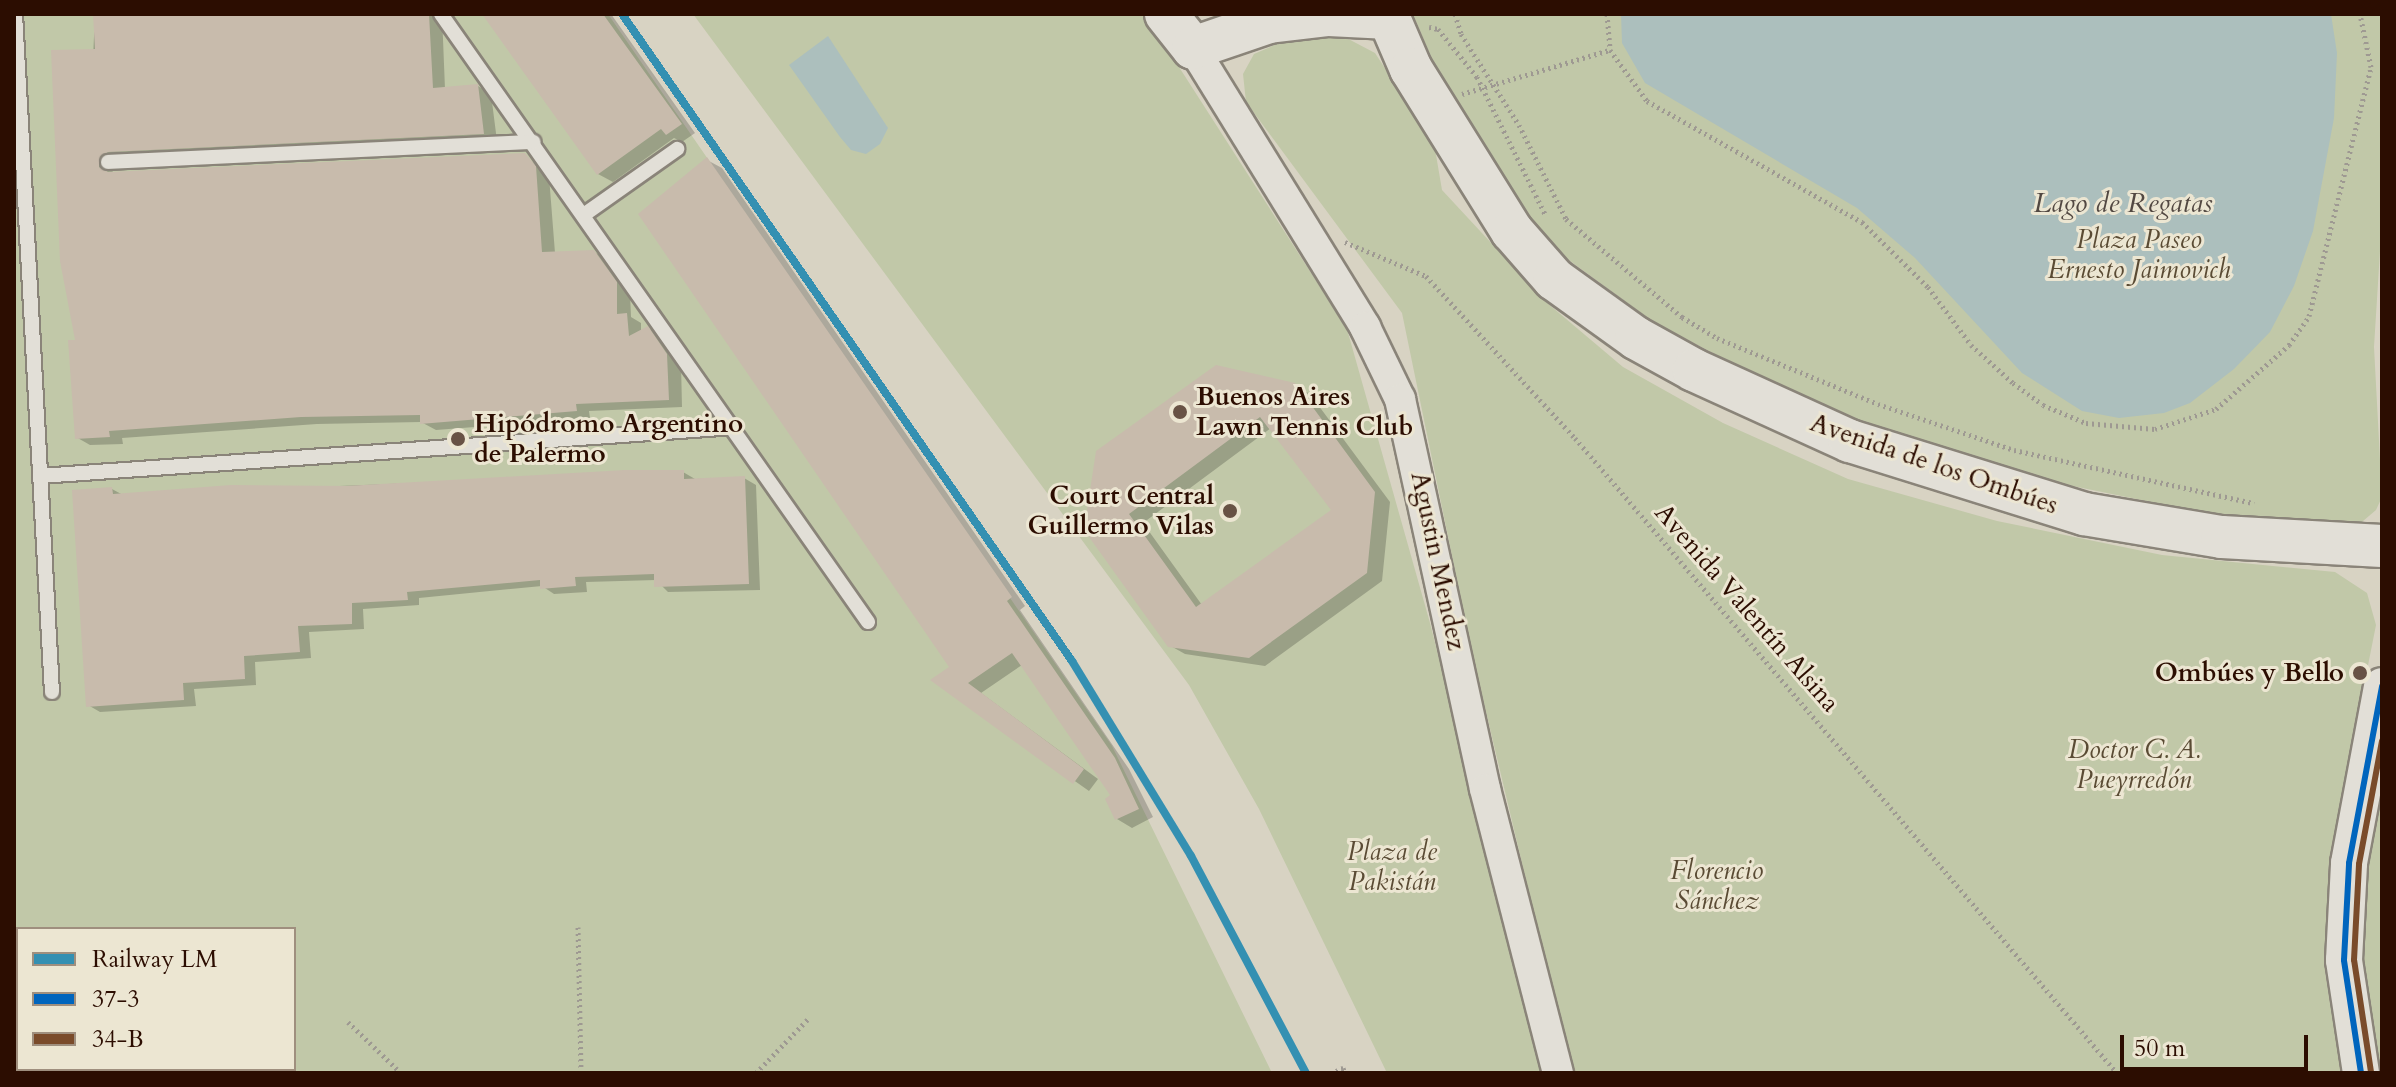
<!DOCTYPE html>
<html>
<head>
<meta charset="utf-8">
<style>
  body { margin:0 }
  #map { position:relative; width:2396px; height:1087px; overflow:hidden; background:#d8d3c3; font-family:Cardo,serif }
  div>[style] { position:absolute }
  .green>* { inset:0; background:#c1c8a8 }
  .water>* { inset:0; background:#acbfbd }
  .shadow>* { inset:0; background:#0003 }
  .building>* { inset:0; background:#c8bbac }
  .path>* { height:5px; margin-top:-2.5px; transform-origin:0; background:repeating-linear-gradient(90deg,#9e9992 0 2px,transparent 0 6px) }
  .roads { filter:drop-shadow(2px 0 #8a8479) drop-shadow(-2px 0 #8a8479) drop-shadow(0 2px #8a8479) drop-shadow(0 -2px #8a8479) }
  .service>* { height:14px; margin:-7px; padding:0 7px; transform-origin:7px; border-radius:7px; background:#e2dfd7 }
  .minor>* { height:30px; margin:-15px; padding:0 15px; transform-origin:15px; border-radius:15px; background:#e2dfd7 }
  .tertiary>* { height:36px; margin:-18px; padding:0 18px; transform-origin:18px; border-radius:18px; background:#e2dfd7 }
  .secondary>* { height:42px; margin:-21px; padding:0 21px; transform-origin:21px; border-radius:21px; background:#e2dfd7 }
  .bus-1>* { height:6px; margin:-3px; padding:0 3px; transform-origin:3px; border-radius:3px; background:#0065bd }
  .bus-2>* { height:6px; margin:-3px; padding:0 3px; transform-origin:3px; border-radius:3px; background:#7a4b2a }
  .rail-1>* { height:8px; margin:-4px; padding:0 4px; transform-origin:4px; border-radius:4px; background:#3490b2 }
  .dots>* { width:22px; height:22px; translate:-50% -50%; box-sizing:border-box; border:4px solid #ece6d2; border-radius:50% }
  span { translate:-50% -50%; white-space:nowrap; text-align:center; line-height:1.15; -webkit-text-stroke:6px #ece6d2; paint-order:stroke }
  .park-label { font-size:26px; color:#5a4b34; font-style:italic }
  .poi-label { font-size:26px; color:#2c0d01; font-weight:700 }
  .left { translate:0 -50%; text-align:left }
  .right { translate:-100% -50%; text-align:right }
  .street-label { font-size:26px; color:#2c0d01 }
  .water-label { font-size:28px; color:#524842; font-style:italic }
  .frame { position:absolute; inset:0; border:16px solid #2c0d01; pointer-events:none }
  .legend { position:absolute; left:16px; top:927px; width:280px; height:144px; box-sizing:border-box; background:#ece6d2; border:2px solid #9f8f7e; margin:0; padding:10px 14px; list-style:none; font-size:24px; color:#2c0d01 }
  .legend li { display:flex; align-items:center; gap:16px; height:40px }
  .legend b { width:40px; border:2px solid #9f8f7e }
  .scale { position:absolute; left:2120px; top:1035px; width:188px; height:36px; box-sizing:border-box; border:4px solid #2c0d01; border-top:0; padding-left:10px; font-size:24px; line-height:28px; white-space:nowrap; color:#2c0d01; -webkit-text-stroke:6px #ece6d2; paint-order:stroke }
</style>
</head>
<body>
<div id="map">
  <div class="green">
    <div style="clip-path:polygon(evenodd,14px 14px,608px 14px,1112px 746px,1272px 1073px,14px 1073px,14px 14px,18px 929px,294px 929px,294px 1069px,18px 1069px,18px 929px)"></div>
    <div style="clip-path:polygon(693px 14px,1145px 14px,1347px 329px,1430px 623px,1544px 1073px,1387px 1073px,1259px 809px,1189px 685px)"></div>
    <div style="clip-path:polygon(1413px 14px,2382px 14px,2382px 219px,2374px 347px,2382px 497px,2376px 510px,2356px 527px,2214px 515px,2063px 484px,1969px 458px,1866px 425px,1783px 390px,1652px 321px,1562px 255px,1529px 224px,1450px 102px)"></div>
    <div style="clip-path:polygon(1337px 33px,1375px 53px,1434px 143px,1442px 190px,1546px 302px,1623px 367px,1723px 423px,1848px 479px,1997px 521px,2162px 555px,2335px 572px,2367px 593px,2376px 625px,2329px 862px,2325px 971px,2342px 1073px,1572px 1073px,1472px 653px,1402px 313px,1246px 102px,1243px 74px,1254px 54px,1293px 37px)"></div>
    <div style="clip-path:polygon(2382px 777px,2382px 1073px,2375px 1073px,2358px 960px,2362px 869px)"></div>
  </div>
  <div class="water">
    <div style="clip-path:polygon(1621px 14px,2331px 14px,2337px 53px,2334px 118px,2313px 231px,2294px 286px,2270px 332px,2234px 369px,2190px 403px,2164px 413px,2119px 418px,2082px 411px,2022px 373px,1915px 258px,1857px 208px,1645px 83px,1622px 43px)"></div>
    <div style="clip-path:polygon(828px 36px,888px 128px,880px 144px,866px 154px,851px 150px,840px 137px,789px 65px)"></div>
  </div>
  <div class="shadow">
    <div style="clip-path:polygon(95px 14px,442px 14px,445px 89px,478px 86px,491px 94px,497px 141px,112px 166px,113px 174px,524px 155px,549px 176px,555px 253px,594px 252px,608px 260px,630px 292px,631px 317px,641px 323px,641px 332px,648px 328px,662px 336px,681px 363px,682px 407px,589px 411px,590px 418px,436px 430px,421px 422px,317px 424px,122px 438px,123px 444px,90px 445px,76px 437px)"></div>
    <div style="clip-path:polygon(486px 14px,611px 14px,695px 133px,682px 142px,674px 138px,613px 182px,598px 174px)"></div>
    <div style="clip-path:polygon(707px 160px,722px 168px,1025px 606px,1020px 610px,1129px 769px,1153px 817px,1132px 828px,1117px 819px,1112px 795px,1022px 665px,981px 693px,1098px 779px,1089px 791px,933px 681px,952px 667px)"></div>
    <div style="clip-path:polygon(evenodd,1294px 385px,1310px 394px,1390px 502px,1382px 581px,1265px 666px,1185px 654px,1169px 645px,1086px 530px,1294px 385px,1271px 428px,1334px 510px,1202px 605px,1143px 523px,1271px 428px)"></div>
    <div style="clip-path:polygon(683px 472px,695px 479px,744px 478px,756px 485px,760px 590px,668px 592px,656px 580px,586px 582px,587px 592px,554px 594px,542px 586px,419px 598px,419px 605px,363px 609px,364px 629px,309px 632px,311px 658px,255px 662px,256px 685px,194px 689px,196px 706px,100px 712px,88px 705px,112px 489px,123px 495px)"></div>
  </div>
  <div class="building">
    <div style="clip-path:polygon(93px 14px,429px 14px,433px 88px,478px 84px,484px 134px,108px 152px,100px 157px,99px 167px,108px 172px,525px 153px,536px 166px,542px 252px,594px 250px,617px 282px,617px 314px,627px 313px,629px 336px,648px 326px,667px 354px,669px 400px,576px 404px,577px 411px,420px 424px,420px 415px,301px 417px,109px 431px,110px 437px,75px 439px,68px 340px,75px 340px,60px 261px,51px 50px,95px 49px)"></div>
    <div style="clip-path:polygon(482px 14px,603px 14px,682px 124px,666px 135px,661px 129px,597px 175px)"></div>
    <div style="clip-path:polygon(707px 157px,1012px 597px,1007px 601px,1115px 758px,1139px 809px,1115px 820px,1105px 799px,1110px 795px,1012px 653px,968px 683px,1084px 769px,1073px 784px,930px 680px,949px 667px,638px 214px)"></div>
    <div style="clip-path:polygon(evenodd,1216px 365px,1295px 383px,1375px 492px,1367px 573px,1249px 658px,1168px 647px,1084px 530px,1096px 451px,1216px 365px,1260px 417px,1331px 510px,1196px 607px,1129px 514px,1260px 417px)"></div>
    <div style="clip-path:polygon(625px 470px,684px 470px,684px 479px,745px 476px,749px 584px,654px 587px,654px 574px,575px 577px,576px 586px,540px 589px,540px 580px,407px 592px,408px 600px,352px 603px,352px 624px,298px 626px,300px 652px,244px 656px,245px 679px,183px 683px,184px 700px,86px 707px,72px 490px,112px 487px,113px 494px,231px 485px,346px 486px)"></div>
  </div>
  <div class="path">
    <div style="left:1455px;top:14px;width:21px;rotate:73deg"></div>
    <div style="left:1461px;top:34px;width:108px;rotate:57.5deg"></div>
    <div style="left:1519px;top:125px;width:105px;rotate:63.4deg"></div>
    <div style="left:1566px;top:219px;width:152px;rotate:40.2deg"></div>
    <div style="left:1682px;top:317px;width:41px;rotate:31deg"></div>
    <div style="left:1717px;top:338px;width:174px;rotate:22.3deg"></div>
    <div style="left:1878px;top:404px;width:144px;rotate:18.7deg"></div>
    <div style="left:2014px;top:450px;width:246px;rotate:12.5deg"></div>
    <div style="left:1607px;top:14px;width:36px;rotate:85deg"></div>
    <div style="left:1610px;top:50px;width:63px;rotate:54deg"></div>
    <div style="left:1647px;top:101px;width:247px;rotate:29.4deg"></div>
    <div style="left:1862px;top:222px;width:93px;rotate:44.6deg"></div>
    <div style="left:1928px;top:287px;width:72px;rotate:53.4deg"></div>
    <div style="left:1971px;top:345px;width:57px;rotate:42.1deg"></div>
    <div style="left:2013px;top:383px;width:37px;rotate:36deg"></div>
    <div style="left:2043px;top:405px;width:47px;rotate:22.7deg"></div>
    <div style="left:2086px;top:423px;width:69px;rotate:5deg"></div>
    <div style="left:2155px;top:429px;width:64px;rotate:-18.2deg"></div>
    <div style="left:2216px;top:409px;width:97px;rotate:-41.2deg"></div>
    <div style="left:2289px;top:345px;width:35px;rotate:-55deg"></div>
    <div style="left:2309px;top:316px;width:257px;rotate:-76deg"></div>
    <div style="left:2371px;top:67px;width:54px;rotate:-101.7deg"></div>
    <div style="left:1429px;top:27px;width:9px;rotate:13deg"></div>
    <div style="left:1438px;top:29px;width:62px;rotate:50.9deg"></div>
    <div style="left:1477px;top:77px;width:155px;rotate:63.6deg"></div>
    <div style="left:1462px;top:94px;width:154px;rotate:-16.6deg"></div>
    <div style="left:1345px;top:242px;width:88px;rotate:22.8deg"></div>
    <div style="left:1426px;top:276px;width:220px;rotate:47.4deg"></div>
    <div style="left:1575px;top:438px;width:835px;rotate:49.52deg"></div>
    <div style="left:578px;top:927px;width:146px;rotate:88.8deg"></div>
    <div style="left:348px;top:1022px;width:74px;rotate:43.9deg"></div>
    <div style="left:1336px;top:1071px;width:8px;rotate:-23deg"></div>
    <div style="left:1343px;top:1068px;width:5px;rotate:68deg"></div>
    <div style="left:756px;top:1073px;width:76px;rotate:-46.1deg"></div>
  </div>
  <div class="roads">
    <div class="service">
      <div style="left:15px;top:14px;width:679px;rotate:86.88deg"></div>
      <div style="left:441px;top:14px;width:743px;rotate:54.92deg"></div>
      <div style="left:108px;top:162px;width:426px;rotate:-2.7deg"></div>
      <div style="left:585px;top:214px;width:113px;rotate:-35.2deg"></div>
      <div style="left:40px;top:476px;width:697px;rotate:-4.03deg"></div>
    </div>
    <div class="minor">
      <div style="left:1193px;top:48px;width:328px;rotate:58.3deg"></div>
      <div style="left:1365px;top:327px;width:80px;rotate:64.1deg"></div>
      <div style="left:1400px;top:399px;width:399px;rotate:77.7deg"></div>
      <div style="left:1485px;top:789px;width:293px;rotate:75.6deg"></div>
    </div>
    <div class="tertiary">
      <div style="left:2361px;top:1073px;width:114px;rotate:-98.6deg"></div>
      <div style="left:2344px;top:960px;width:97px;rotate:-87deg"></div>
      <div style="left:2349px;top:863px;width:180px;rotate:-79.4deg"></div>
    </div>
    <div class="secondary">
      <div style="left:1166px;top:14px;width:43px;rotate:51.5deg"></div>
      <div style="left:1193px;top:48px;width:80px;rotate:-18.9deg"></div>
      <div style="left:1269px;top:22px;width:60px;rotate:-6.7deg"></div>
      <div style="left:1329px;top:15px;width:60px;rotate:2.9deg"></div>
      <div style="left:1389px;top:18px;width:56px;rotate:66.7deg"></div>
      <div style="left:1411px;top:69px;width:191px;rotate:58.1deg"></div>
      <div style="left:1512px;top:231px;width:64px;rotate:48.8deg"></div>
      <div style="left:1554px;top:279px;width:101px;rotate:35.7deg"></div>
      <div style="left:1636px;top:338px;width:66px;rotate:28.9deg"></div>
      <div style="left:1694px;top:370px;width:171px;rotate:24.5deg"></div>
      <div style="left:1850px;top:441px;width:245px;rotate:17.3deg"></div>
      <div style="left:2084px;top:514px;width:140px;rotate:9.5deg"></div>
      <div style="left:2222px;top:537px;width:160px;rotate:3.2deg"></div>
    </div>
  </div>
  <div class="bus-1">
    <div style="left:2361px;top:1073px;width:114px;rotate:-98.6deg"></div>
    <div style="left:2344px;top:960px;width:97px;rotate:-87deg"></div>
    <div style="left:2349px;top:863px;width:180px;rotate:-79.4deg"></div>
  </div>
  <div class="bus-2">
    <div style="left:2371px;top:1072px;width:113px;rotate:-98.6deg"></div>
    <div style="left:2354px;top:960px;width:96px;rotate:-87deg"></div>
    <div style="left:2359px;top:864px;width:125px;rotate:-79.4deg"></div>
  </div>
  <div class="rail-1">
    <div style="left:622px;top:14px;width:788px;rotate:55.18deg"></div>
    <div style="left:1072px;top:661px;width:228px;rotate:58.6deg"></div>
    <div style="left:1191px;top:856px;width:246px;rotate:62.1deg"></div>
  </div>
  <div class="dots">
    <div style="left:1180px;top:412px;background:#685245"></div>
    <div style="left:458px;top:439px;background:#685245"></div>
    <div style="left:1230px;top:511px;background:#685245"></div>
    <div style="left:2360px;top:673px;background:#685245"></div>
  </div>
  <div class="park-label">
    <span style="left:2139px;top:255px">Plaza Paseo<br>Ernesto Jaimovich</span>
    <span style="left:2134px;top:765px">Doctor C. A.<br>Pueyrredón</span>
    <span style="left:1392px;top:867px">Plaza de<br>Pakistán</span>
    <span style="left:1717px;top:886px">Florencio<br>Sánchez</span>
  </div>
  <div class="poi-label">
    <span class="left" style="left:1196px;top:412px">Buenos Aires<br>Lawn Tennis Club</span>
    <span class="left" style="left:474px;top:439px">Hipódromo Argentino<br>de Palermo</span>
    <span class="right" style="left:1214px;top:511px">Court Central<br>Guillermo Vilas</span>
    <span class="right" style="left:2344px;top:673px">Ombúes y Bello</span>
  </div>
  <div class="street-label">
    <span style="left:1934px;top:464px;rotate:19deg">Avenida de los Ombúes</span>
    <span style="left:1438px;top:561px;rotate:78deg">Agustin Mendez</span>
    <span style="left:1747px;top:608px;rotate:49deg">Avenida Valentín Alsina</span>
  </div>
  <div class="water-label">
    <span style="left:2123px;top:203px">Lago de Regatas</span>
  </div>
  <div class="frame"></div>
  <ul class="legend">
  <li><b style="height:10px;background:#3490b2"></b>Railway LM</li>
  <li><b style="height:10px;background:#0065bd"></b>37-3</li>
  <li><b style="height:10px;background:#7a4b2a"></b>34-B</li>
  </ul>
  <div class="scale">50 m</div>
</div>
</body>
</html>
